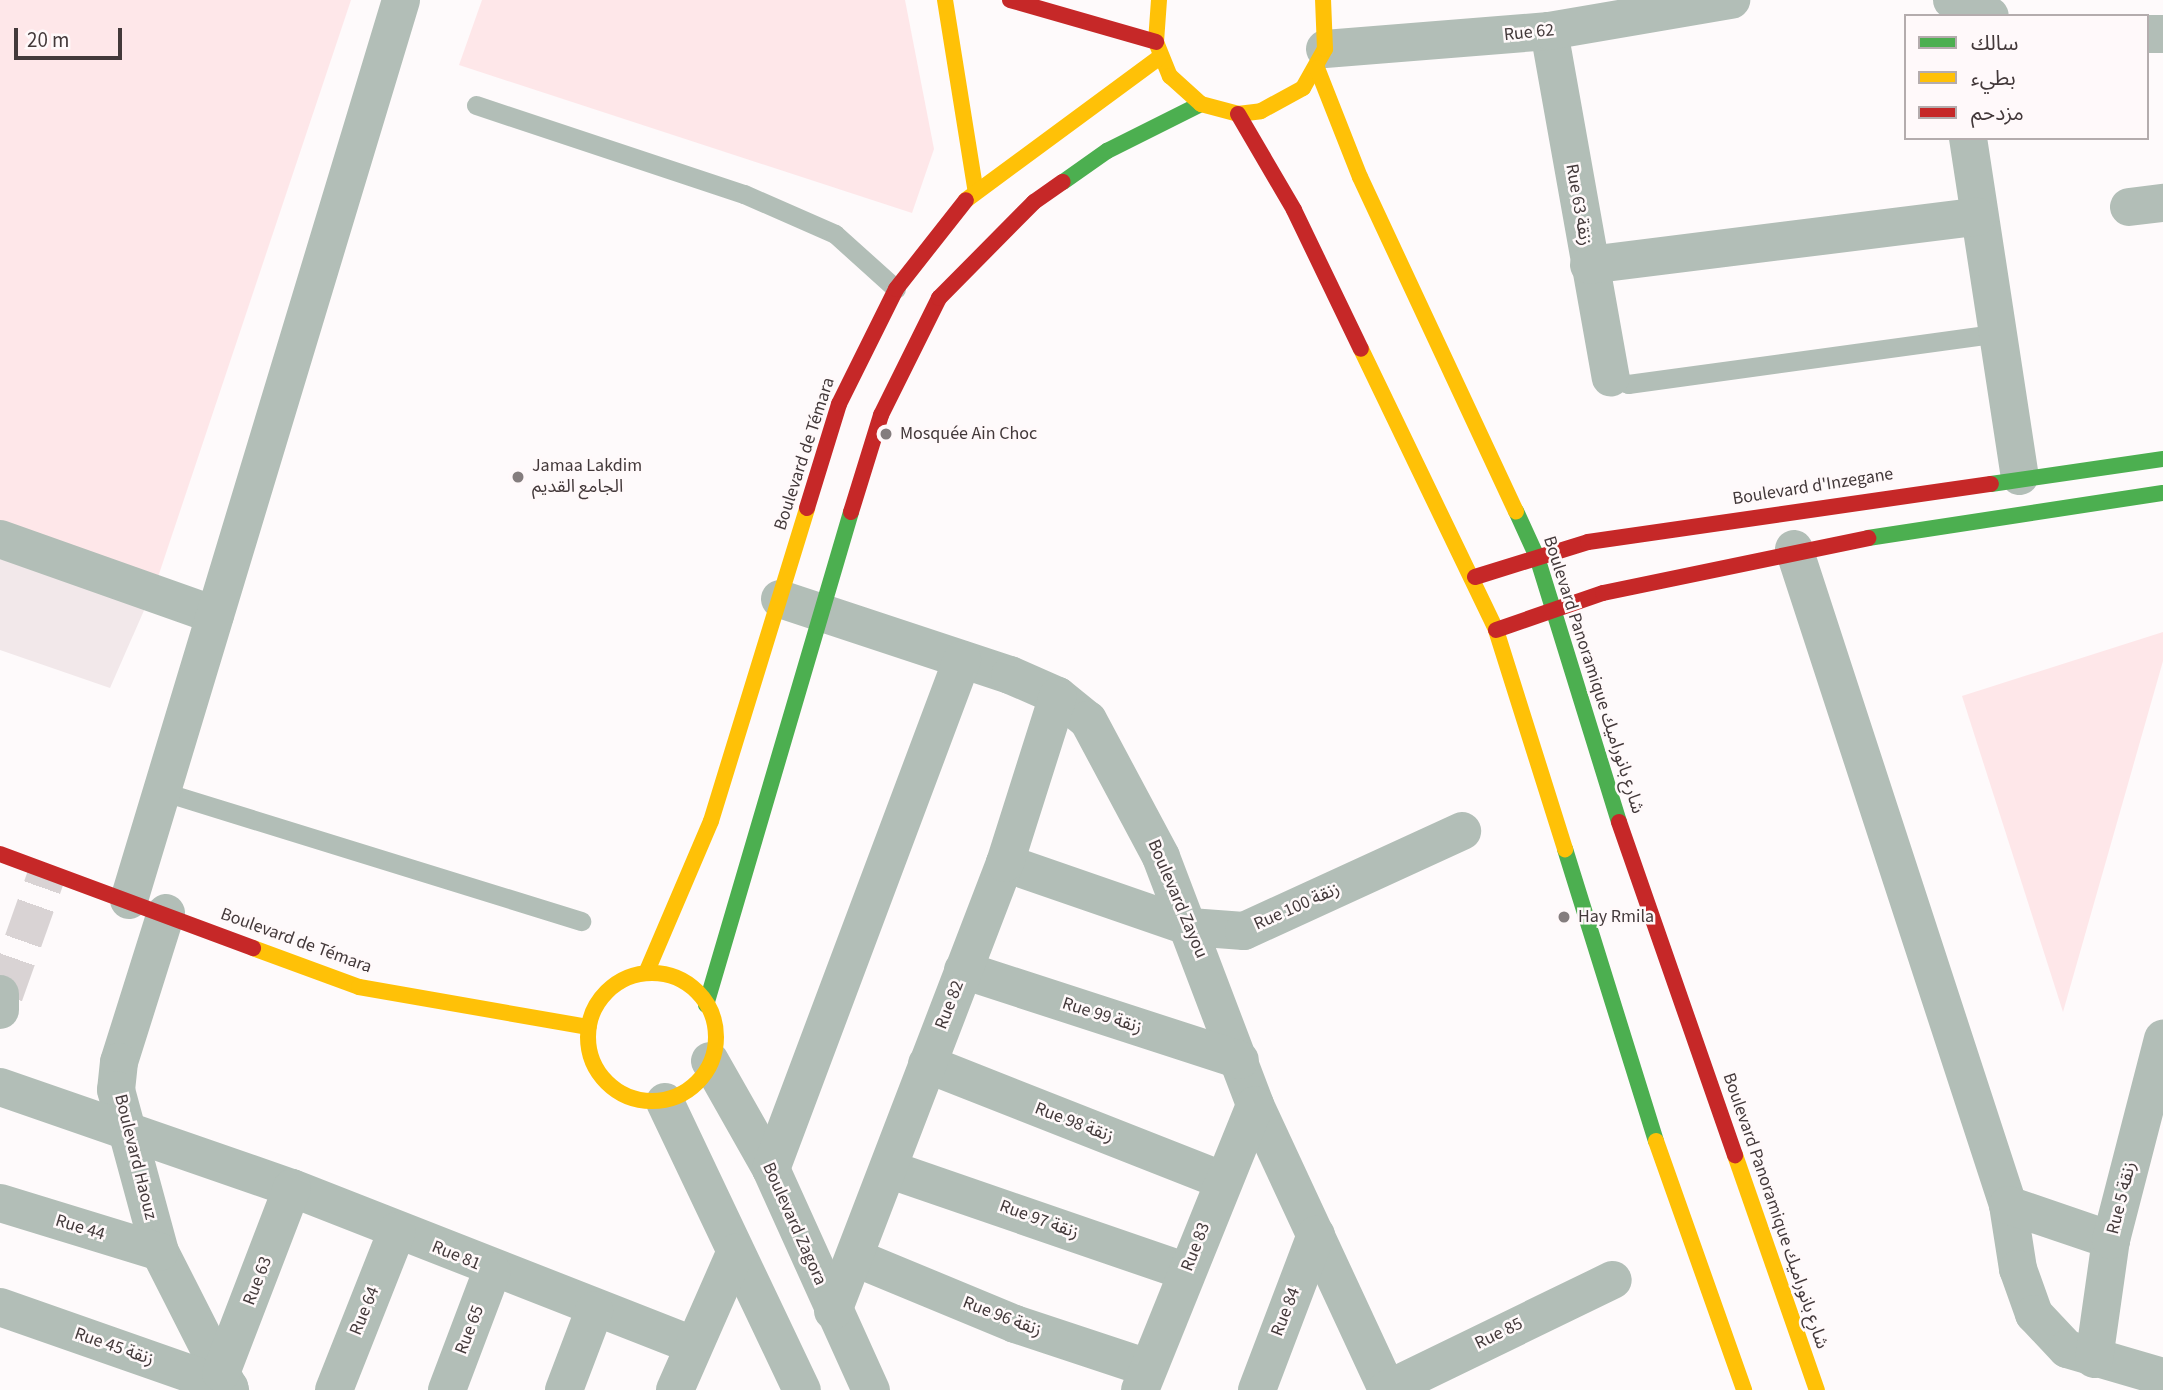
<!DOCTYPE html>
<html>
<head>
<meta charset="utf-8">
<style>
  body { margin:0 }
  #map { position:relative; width:2163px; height:1390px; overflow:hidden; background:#fefafb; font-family:"Source Sans 3","Noto Sans Arabic",sans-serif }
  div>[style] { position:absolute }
  .built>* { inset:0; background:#f2e8ea }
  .green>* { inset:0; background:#fee7e9 }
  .street-tunnel>* { height:38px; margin-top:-19px; transform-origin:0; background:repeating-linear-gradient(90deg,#d9d3d4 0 38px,transparent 0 57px) }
  .lane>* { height:19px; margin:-9.5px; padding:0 9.5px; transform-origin:9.5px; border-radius:9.5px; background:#b2beb7 }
  .street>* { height:38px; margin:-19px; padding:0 19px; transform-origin:19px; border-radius:19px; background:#b2beb7 }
  .fast>* { height:16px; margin:-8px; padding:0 8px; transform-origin:8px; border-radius:8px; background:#4caf50 }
  .slow>* { height:16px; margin:-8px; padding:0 8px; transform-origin:8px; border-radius:8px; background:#ffc107 }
  .slow>.ring { margin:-8px; padding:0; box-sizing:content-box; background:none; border:16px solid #ffc107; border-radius:50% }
  .jam>* { height:16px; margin:-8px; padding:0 8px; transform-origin:8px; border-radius:8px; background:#c62828 }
  .dots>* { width:19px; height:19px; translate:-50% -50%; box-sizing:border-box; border:4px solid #fff9fa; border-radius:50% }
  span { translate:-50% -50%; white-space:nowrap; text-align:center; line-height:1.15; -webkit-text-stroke:5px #fff9fa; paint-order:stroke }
  .street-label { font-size:18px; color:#43393a }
  .poi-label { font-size:18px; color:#43393a }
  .left { translate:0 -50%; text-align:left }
  .legend { position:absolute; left:1904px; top:14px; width:245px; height:126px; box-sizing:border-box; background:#fff9fa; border:2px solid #b4acad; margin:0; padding:9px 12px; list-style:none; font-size:21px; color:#43393a }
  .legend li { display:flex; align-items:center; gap:14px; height:35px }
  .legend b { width:35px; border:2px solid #b4acad }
  .scale { position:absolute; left:14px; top:28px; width:108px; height:32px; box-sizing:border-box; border:4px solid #43393a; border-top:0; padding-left:9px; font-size:21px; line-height:24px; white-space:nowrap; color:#43393a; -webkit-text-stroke:5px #fff9fa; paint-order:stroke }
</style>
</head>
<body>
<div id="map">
  <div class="built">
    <div style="clip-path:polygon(0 534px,156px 583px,110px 688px,0 650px)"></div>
  </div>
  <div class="green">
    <div style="clip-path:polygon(0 0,351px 0,156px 583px,0 534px)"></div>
    <div style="clip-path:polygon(482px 0,905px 0,934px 149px,912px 213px,459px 65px)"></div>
    <div style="clip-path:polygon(2163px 632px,2163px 661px,2063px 1012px,1962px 696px)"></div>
  </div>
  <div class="street-tunnel">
    <div style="left:4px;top:995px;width:132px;rotate:-70.5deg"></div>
  </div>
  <div class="lane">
    <div style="left:476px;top:105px;width:282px;rotate:18.4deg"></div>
    <div style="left:744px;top:194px;width:99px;rotate:23.7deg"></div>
    <div style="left:835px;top:234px;width:82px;rotate:42deg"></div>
    <div style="left:1611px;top:378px;width:18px;rotate:19deg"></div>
    <div style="left:1628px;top:384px;width:369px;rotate:-7.8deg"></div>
    <div style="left:161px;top:791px;width:440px;rotate:17.2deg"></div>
  </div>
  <div class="street">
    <div style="left:1952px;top:0;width:41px;rotate:22.8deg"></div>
    <div style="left:1549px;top:31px;width:352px;rotate:79.9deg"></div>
    <div style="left:2147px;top:34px;width:16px"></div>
    <div style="left:1325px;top:49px;width:225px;rotate:-4.6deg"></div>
    <div style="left:1549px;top:31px;width:185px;rotate:-9.7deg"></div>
    <div style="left:1968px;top:138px;width:342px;rotate:81.3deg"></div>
    <div style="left:2129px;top:207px;width:34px;rotate:-7deg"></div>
    <div style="left:1589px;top:265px;width:391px;rotate:-7.1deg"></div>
    <div style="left:0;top:539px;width:228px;rotate:19.5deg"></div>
    <div style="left:1794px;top:549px;width:690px;rotate:71.93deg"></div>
    <div style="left:2008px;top:1205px;width:65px;rotate:81.1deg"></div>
    <div style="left:2018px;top:1269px;width:48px;rotate:70.4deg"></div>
    <div style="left:2034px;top:1314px;width:48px;rotate:46.7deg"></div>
    <div style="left:2067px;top:1349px;width:100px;rotate:16.3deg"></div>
    <div style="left:780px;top:599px;width:242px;rotate:18.3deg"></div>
    <div style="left:1010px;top:675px;width:52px;rotate:23.6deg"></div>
    <div style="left:1058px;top:696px;width:38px;rotate:39deg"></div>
    <div style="left:1088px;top:720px;width:155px;rotate:61.9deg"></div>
    <div style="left:1161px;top:857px;width:265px;rotate:69.2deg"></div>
    <div style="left:1255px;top:1105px;width:314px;rotate:65.1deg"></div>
    <div style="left:1005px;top:863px;width:196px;rotate:19.1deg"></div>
    <div style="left:1190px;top:927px;width:54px;rotate:4.2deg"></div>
    <div style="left:1244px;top:931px;width:240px;rotate:-24.6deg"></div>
    <div style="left:129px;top:900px;width:940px;rotate:-73.18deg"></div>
    <div style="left:166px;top:913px;width:156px;rotate:107.5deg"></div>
    <div style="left:119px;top:1062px;width:28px;rotate:96deg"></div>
    <div style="left:116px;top:1090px;width:168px;rotate:74.8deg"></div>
    <div style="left:160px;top:1252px;width:155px;rotate:63.1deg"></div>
    <div style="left:963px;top:970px;width:291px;rotate:18deg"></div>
    <div style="left:0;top:994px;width:16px;rotate:90deg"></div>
    <div style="left:710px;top:1061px;width:124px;rotate:60.5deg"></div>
    <div style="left:771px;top:1169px;width:243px;rotate:65.7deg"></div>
    <div style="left:927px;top:1064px;width:317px;rotate:21.5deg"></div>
    <div style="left:0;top:1087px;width:309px;rotate:19.1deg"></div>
    <div style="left:292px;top:1188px;width:430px;rotate:21.4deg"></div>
    <div style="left:665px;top:1102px;width:319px;rotate:64.6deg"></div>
    <div style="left:771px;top:1169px;width:544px;rotate:-69.43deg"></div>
    <div style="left:891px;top:1170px;width:313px;rotate:19deg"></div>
    <div style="left:0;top:1203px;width:167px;rotate:17deg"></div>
    <div style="left:2008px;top:1205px;width:109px;rotate:18.8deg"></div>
    <div style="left:858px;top:1259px;width:170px;rotate:22.5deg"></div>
    <div style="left:1015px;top:1324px;width:140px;rotate:18.3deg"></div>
    <div style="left:0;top:1307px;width:243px;rotate:19.3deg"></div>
    <div style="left:833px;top:1311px;width:480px;rotate:-69deg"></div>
    <div style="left:1005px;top:863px;width:175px;rotate:-72.4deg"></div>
    <div style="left:2094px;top:1359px;width:120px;rotate:-81.9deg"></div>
    <div style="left:2111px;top:1240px;width:208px;rotate:-75.5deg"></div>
    <div style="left:221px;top:1373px;width:198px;rotate:-69deg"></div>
    <div style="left:334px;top:1390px;width:171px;rotate:-68.4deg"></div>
    <div style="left:447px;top:1390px;width:127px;rotate:-69.3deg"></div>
    <div style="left:564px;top:1390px;width:85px;rotate:-69.2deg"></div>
    <div style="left:675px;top:1390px;width:150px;rotate:-66.3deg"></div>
    <div style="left:1140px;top:1390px;width:307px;rotate:-68deg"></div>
    <div style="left:1257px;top:1390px;width:166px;rotate:-69.2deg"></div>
    <div style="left:1386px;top:1390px;width:252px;rotate:-25.9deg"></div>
  </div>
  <div class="fast">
    <div style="left:1063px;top:182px;width:54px;rotate:-35.2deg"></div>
    <div style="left:1107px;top:151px;width:105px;rotate:-26.6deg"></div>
    <div style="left:1991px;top:484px;width:174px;rotate:-8.3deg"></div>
    <div style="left:1516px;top:511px;width:51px;rotate:65.5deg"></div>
    <div style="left:1537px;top:557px;width:277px;rotate:72.8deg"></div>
    <div style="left:1868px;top:538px;width:298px;rotate:-8.7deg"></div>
    <div style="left:1565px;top:849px;width:306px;rotate:72.7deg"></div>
    <div style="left:706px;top:1005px;width:514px;rotate:-73.61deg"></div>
  </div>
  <div class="slow">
    <div style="left:945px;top:0;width:190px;rotate:80.9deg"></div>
    <div style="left:1159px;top:0;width:42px;rotate:94.1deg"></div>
    <div style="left:1156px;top:42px;width:37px;rotate:68deg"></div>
    <div style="left:1170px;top:76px;width:42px;rotate:42.1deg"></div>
    <div style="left:1201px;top:104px;width:38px;rotate:15deg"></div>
    <div style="left:1238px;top:114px;width:23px;rotate:-7deg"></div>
    <div style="left:1261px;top:111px;width:48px;rotate:-28.7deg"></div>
    <div style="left:1303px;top:88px;width:45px;rotate:-60.6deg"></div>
    <div style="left:1325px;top:49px;width:49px;rotate:-92.3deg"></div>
    <div style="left:1317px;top:68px;width:117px;rotate:68.5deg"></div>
    <div style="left:1360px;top:177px;width:369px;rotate:65deg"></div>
    <div style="left:966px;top:200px;width:241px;rotate:-36.4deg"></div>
    <div style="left:1361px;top:349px;width:312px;rotate:64.3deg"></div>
    <div style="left:1496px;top:630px;width:230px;rotate:72.5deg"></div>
    <div style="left:253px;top:948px;width:113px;rotate:20.2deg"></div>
    <div style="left:359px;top:987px;width:233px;rotate:9.9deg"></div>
    <div style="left:647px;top:971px;width:163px;rotate:-66.9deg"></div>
    <div style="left:711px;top:821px;width:327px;rotate:-72.9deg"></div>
    <div class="ring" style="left:588px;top:973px;width:112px;height:112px"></div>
    <div style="left:1656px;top:1141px;width:264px;rotate:70.5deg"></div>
    <div style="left:1735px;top:1155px;width:249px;rotate:70.8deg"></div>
  </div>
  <div class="jam">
    <div style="left:1010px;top:0;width:152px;rotate:16deg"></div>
    <div style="left:1238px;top:114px;width:111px;rotate:59.7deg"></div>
    <div style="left:1294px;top:210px;width:154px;rotate:64.3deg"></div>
    <div style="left:807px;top:508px;width:109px;rotate:-72.9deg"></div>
    <div style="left:839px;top:404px;width:128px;rotate:-63.6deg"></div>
    <div style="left:896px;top:289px;width:113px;rotate:-51.8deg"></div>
    <div style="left:851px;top:512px;width:102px;rotate:-72.8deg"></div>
    <div style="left:881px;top:415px;width:131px;rotate:-63.6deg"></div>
    <div style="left:939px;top:298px;width:135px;rotate:-45.3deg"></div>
    <div style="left:1034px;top:202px;width:35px;rotate:-35deg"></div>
    <div style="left:1475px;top:577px;width:118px;rotate:-17.2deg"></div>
    <div style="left:1588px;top:542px;width:407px;rotate:-8.2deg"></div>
    <div style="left:1496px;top:630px;width:113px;rotate:-19.1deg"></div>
    <div style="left:1603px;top:593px;width:271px;rotate:-11.7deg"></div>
    <div style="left:1619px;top:822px;width:353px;rotate:70.8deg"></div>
    <div style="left:0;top:854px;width:270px;rotate:20.4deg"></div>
  </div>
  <div class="dots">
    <div style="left:886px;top:434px;background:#847d7e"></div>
    <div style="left:518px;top:477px;background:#847d7e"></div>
    <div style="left:1564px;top:917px;background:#847d7e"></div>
  </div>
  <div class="street-label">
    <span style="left:1529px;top:33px;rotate:-6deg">Rue 62</span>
    <span style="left:1578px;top:205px;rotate:80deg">Rue 63 زنقة</span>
    <span style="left:805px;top:454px;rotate:-72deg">Boulevard de Témara</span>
    <span style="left:1813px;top:487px;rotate:-9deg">Boulevard d'Inzegane</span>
    <span style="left:1593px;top:675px;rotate:72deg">Boulevard Panoramique شارع بانوراميك</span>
    <span style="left:1177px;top:899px;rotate:67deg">Boulevard Zayou</span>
    <span style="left:1297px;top:907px;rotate:-24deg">Rue 100 زنقة</span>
    <span style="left:296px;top:941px;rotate:20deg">Boulevard de Témara</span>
    <span style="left:950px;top:1005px;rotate:-69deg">Rue 82</span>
    <span style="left:1102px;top:1016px;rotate:18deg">Rue 99 زنقة</span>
    <span style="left:1074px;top:1123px;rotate:21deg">Rue 98 زنقة</span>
    <span style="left:135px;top:1157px;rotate:76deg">Boulevard Haouz</span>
    <span style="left:2122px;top:1198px;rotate:-76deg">Rue 5 زنقة</span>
    <span style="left:1775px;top:1211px;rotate:71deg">Boulevard Panoramique شارع بانوراميك</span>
    <span style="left:1039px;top:1220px;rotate:20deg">Rue 97 زنقة</span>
    <span style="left:794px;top:1224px;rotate:66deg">Boulevard Zagora</span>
    <span style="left:80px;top:1228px;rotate:17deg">Rue 44</span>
    <span style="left:1196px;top:1247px;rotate:-69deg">Rue 83</span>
    <span style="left:456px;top:1256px;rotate:22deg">Rue 81</span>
    <span style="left:258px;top:1281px;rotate:-69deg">Rue 63</span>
    <span style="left:365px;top:1311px;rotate:-68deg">Rue 64</span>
    <span style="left:1286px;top:1312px;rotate:-69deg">Rue 84</span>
    <span style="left:1002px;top:1317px;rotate:21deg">Rue 96 زنقة</span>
    <span style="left:470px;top:1330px;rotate:-69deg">Rue 65</span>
    <span style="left:1499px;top:1334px;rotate:-26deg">Rue 85</span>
    <span style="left:114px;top:1347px;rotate:19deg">Rue 45 زنقة</span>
  </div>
  <div class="poi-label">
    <span class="left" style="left:900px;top:434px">Mosquée Ain Choc</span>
    <span class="left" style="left:532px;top:477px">Jamaa Lakdim<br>الجامع القديم</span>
    <span class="left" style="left:1578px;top:917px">Hay Rmila</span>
  </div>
  <ul class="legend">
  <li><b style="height:9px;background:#4caf50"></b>سالك</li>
  <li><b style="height:9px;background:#ffc107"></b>بطيء</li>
  <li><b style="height:9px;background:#c62828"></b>مزدحم</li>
  </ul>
  <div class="scale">20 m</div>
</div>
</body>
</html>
